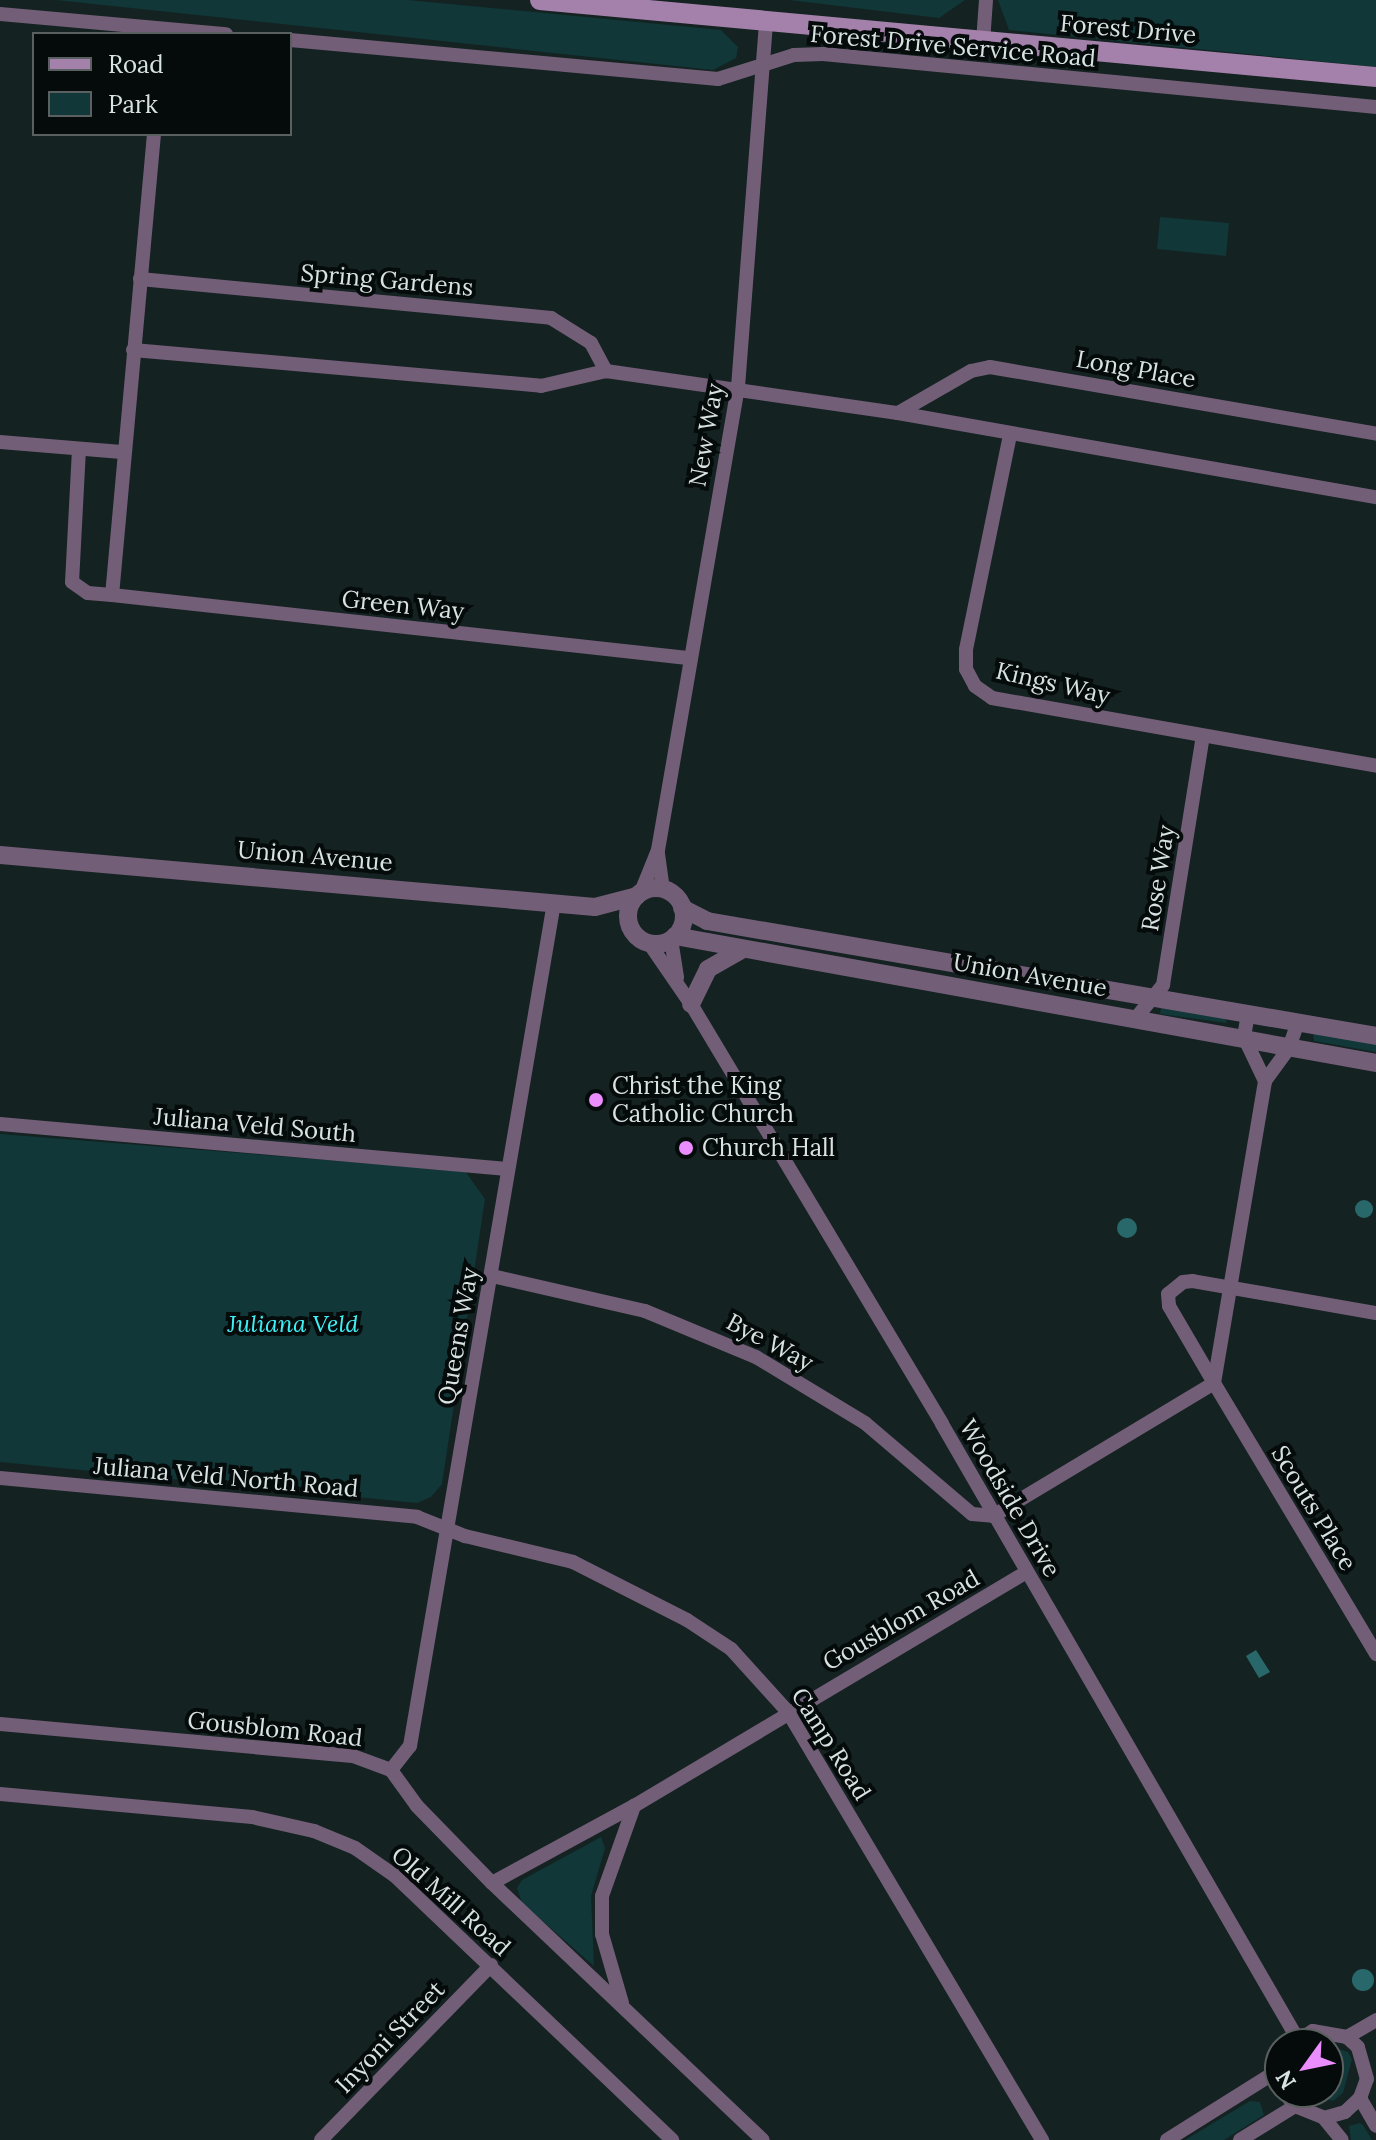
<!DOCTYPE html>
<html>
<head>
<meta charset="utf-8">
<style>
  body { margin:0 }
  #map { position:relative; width:1376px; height:2140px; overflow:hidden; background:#142222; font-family:Lora,serif }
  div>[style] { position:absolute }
  .green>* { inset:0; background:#113738 }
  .water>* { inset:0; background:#29686a }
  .round { border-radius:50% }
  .minor>* { height:14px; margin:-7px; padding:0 7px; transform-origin:7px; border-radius:7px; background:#735e77 }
  .tertiary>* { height:18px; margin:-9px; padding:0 9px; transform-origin:9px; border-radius:9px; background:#735e77 }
  .tertiary>.ring { margin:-9px; padding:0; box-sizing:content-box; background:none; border:18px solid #735e77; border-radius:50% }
  .secondary>* { height:20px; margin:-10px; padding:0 10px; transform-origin:10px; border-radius:10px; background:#a481aa }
  .dots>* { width:22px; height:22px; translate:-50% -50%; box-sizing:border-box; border:4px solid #050a0a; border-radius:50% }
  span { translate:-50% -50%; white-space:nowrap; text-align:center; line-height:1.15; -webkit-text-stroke:8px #050a0a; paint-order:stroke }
  .street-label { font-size:24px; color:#d9e2e2 }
  .poi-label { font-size:24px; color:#d9e2e2 }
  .left { translate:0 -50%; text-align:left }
  .park-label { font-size:24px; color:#3feff5; font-style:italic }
  .legend { position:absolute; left:32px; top:32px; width:260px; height:104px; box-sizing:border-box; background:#050a0a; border:2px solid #5a6060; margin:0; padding:10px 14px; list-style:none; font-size:24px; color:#d9e2e2 }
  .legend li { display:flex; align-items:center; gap:16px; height:40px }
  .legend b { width:40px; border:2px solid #5a6060 }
  .north { position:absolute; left:1264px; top:2028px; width:80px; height:80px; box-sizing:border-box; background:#050a0a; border:2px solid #5a6060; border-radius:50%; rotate:237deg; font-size:22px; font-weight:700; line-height:32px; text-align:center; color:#d9e2e2 }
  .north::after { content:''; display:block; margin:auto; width:28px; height:36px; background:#eb8dfc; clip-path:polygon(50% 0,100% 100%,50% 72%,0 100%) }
</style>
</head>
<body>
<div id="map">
  <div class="green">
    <div style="clip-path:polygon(56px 0,408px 0,721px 30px,738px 47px,736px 58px,713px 70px)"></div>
    <div style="clip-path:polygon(789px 0,965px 0,939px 18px)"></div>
    <div style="clip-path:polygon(998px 0,1376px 0,1376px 67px,1009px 30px)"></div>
    <div style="clip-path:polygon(1160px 217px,1229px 223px,1226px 256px,1157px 249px)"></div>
    <div style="clip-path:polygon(1161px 1007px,1225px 1018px,1227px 1023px,1160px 1014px)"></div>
    <div style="clip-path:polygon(1313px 1033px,1376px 1044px,1376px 1052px,1314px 1041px)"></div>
    <div style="clip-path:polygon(0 1134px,465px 1171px,485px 1199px,442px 1484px,431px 1497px,417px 1503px,0 1462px)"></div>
    <div style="clip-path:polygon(601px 1837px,605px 1848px,591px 1896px,594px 1966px,522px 1903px,517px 1888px,522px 1880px)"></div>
    <div style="clip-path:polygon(1328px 2046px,1348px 2052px,1352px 2059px,1343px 2093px,1333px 2101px,1297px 2092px,1328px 2092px)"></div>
    <div style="clip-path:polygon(1250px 2101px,1260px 2102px,1264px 2115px,1224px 2140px,1185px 2140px)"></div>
    <div style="clip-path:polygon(1360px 2123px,1363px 2125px,1372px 2140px,1351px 2140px,1349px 2126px)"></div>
  </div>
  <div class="water">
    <div class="round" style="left:1355px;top:1200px;width:18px;height:18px"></div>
    <div class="round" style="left:1117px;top:1218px;width:20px;height:20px"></div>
    <div style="clip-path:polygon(1256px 1650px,1270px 1672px,1259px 1678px,1246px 1656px)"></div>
    <div class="round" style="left:1352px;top:1969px;width:22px;height:22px"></div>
  </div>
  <div class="minor">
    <div style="left:0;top:14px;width:227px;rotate:5.1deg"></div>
    <div style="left:290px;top:40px;width:430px;rotate:5.2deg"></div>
    <div style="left:718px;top:79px;width:80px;rotate:-17.5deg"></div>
    <div style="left:794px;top:55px;width:29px;rotate:-2deg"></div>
    <div style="left:823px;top:54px;width:556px;rotate:5.47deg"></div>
    <div style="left:983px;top:42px;width:42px;rotate:-85.9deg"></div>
    <div style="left:154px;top:134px;width:463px;rotate:95.2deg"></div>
    <div style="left:112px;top:595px;width:579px;rotate:6.24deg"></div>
    <div style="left:140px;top:279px;width:413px;rotate:5.4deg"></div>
    <div style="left:551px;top:318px;width:47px;rotate:32deg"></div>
    <div style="left:591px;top:343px;width:32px;rotate:62deg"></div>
    <div style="left:133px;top:350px;width:410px;rotate:5deg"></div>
    <div style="left:541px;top:386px;width:67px;rotate:-13deg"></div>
    <div style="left:606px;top:371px;width:295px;rotate:8.2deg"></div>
    <div style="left:898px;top:413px;width:485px;rotate:10deg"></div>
    <div style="left:898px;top:413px;width:84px;rotate:-29.9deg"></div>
    <div style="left:971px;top:371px;width:19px;rotate:-12deg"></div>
    <div style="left:990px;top:367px;width:392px;rotate:9.8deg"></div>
    <div style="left:1010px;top:435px;width:219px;rotate:101.6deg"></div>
    <div style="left:966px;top:650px;width:19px;rotate:90deg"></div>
    <div style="left:966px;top:669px;width:19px;rotate:62deg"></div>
    <div style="left:975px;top:686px;width:21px;rotate:35deg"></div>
    <div style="left:992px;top:698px;width:390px;rotate:10deg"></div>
    <div style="left:0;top:442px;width:122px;rotate:4.7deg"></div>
    <div style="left:79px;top:449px;width:133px;rotate:93deg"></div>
    <div style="left:72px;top:582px;width:19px;rotate:35deg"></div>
    <div style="left:88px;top:593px;width:24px;rotate:5deg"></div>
    <div style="left:658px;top:854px;width:35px;rotate:82deg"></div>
    <div style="left:641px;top:892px;width:45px;rotate:-68deg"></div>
    <div style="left:658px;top:850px;width:470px;rotate:-80.2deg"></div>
    <div style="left:738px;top:387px;width:364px;rotate:-85.6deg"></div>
    <div style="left:671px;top:939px;width:39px;rotate:81deg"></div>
    <div style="left:649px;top:943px;width:74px;rotate:55.5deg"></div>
    <div style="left:691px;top:1004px;width:489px;rotate:59.1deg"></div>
    <div style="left:942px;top:1424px;width:709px;rotate:59.96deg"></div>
    <div style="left:1248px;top:1014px;width:23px;rotate:100deg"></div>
    <div style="left:1244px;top:1037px;width:49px;rotate:64.5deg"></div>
    <div style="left:1136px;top:1018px;width:43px;rotate:-50.7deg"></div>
    <div style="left:1163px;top:985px;width:252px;rotate:-80.9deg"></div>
    <div style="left:0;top:1124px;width:509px;rotate:5.07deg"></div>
    <div style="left:492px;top:1276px;width:157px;rotate:12.9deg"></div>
    <div style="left:645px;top:1311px;width:120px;rotate:22.5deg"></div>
    <div style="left:756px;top:1357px;width:127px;rotate:31.2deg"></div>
    <div style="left:865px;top:1423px;width:140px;rotate:40.4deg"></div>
    <div style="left:972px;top:1514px;width:21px;rotate:5deg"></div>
    <div style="left:993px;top:1516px;width:258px;rotate:-31deg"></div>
    <div style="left:1376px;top:1313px;width:186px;rotate:-170.1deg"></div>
    <div style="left:1193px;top:1281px;width:10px;rotate:174deg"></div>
    <div style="left:1183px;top:1282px;width:19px;rotate:141deg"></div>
    <div style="left:1168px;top:1294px;width:12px;rotate:85deg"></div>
    <div style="left:1169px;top:1306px;width:89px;rotate:59.7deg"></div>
    <div style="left:1214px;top:1383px;width:316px;rotate:59.1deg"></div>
    <div style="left:1214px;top:1383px;width:306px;rotate:-80.4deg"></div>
    <div style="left:1265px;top:1081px;width:41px;rotate:-54deg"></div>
    <div style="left:1289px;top:1048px;width:28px;rotate:-71deg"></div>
    <div style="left:0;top:1478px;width:419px;rotate:5.3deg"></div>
    <div style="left:417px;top:1517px;width:52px;rotate:21.6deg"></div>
    <div style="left:465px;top:1536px;width:111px;rotate:13.5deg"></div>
    <div style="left:573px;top:1562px;width:128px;rotate:27deg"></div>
    <div style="left:687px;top:1620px;width:53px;rotate:33.4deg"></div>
    <div style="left:731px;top:1649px;width:85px;rotate:47.9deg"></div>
    <div style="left:788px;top:1712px;width:498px;rotate:59.3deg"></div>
    <div style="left:0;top:1724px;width:354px;rotate:5.2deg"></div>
    <div style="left:353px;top:1756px;width:40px;rotate:20.2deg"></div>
    <div style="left:391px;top:1770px;width:44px;rotate:54.2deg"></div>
    <div style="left:417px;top:1806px;width:107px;rotate:45.8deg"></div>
    <div style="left:492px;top:1883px;width:373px;rotate:43.5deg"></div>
    <div style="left:391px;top:1770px;width:31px;rotate:-52deg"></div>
    <div style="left:410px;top:1746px;width:855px;rotate:-80.31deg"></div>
    <div style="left:0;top:1794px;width:253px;rotate:5.2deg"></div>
    <div style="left:252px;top:1817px;width:64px;rotate:12.7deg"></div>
    <div style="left:314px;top:1831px;width:44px;rotate:22.5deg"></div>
    <div style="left:355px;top:1848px;width:49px;rotate:35deg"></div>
    <div style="left:395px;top:1876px;width:383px;rotate:43.6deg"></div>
    <div style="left:492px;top:1883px;width:162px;rotate:-28.5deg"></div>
    <div style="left:634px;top:1806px;width:457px;rotate:-30.8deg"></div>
    <div style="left:622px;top:2003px;width:72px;rotate:-106.2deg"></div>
    <div style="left:602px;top:1934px;width:38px;rotate:-90deg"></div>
    <div style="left:602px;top:1896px;width:96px;rotate:-70.4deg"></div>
    <div style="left:1347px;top:2037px;width:34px;rotate:-30deg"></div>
    <div style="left:1284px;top:2092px;width:18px;rotate:52deg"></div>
    <div style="left:1295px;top:2106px;width:31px;rotate:22deg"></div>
    <div style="left:1324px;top:2118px;width:22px;rotate:-16deg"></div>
    <div style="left:1345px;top:2112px;width:21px;rotate:-43deg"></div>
    <div style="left:1360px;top:2098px;width:20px;rotate:-70deg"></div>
    <div style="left:1367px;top:2079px;width:33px;rotate:-106deg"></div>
    <div style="left:1358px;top:2047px;width:15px;rotate:-138deg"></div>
    <div style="left:1347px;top:2037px;width:35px;rotate:-170deg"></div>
    <div style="left:1313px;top:2031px;width:24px;rotate:150deg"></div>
    <div style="left:1360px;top:2098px;width:32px;rotate:60deg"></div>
    <div style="left:1324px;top:2118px;width:28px;rotate:51deg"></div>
    <div style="left:321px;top:2140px;width:244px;rotate:-45.8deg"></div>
    <div style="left:1167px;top:2140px;width:133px;rotate:-32.1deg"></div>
    <div style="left:1240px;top:2140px;width:65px;rotate:-31.7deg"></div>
  </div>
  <div class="tertiary">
    <div style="left:0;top:855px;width:597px;rotate:4.99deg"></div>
    <div style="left:595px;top:907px;width:43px;rotate:-14.7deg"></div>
    <div class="ring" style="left:628px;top:888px;width:38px;height:38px"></div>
    <div style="left:682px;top:908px;width:28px;rotate:27deg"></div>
    <div style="left:707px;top:921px;width:679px;rotate:9.75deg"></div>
    <div style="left:675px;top:936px;width:712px;rotate:10.27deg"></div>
    <div style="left:691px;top:1004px;width:39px;rotate:-64deg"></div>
    <div style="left:708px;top:969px;width:40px;rotate:-29.7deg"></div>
  </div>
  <div class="secondary">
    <div style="left:540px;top:0;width:840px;rotate:5.26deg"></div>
  </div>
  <div class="dots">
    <div style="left:596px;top:1100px;background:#eb8dfc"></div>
    <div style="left:686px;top:1148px;background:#eb8dfc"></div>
  </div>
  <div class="street-label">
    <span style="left:1128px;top:29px;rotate:5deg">Forest Drive</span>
    <span style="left:953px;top:46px;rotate:5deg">Forest Drive Service Road</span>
    <span style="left:387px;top:280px;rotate:5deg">Spring Gardens</span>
    <span style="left:1136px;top:369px;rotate:10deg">Long Place</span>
    <span style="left:706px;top:435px;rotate:-80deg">New Way</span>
    <span style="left:403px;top:605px;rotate:6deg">Green Way</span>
    <span style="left:1053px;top:683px;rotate:13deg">Kings Way</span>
    <span style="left:315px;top:856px;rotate:5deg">Union Avenue</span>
    <span style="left:1158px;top:878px;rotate:-81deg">Rose Way</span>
    <span style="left:1030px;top:975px;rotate:10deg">Union Avenue</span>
    <span style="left:255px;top:1125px;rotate:5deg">Juliana Veld South</span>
    <span style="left:458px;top:1336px;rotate:-80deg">Queens Way</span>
    <span style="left:770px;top:1342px;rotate:28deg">Bye Way</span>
    <span style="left:226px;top:1477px;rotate:5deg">Juliana Veld North Road</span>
    <span style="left:1010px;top:1498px;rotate:60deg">Woodside Drive</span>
    <span style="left:1314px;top:1508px;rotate:59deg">Scouts Place</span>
    <span style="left:901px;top:1620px;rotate:-30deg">Gousblom Road</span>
    <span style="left:275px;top:1729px;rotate:6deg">Gousblom Road</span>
    <span style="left:831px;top:1744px;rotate:58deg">Camp Road</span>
    <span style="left:451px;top:1901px;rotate:42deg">Old Mill Road</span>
    <span style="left:390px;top:2037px;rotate:-46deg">Inyoni Street</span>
  </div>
  <div class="poi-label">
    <span class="left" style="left:612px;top:1100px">Christ the King<br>Catholic Church</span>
    <span class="left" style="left:702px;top:1148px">Church Hall</span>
  </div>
  <div class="park-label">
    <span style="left:293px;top:1324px">Juliana Veld</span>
  </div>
  <ul class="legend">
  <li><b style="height:10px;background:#a481aa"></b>Road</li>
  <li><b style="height:22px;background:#113738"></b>Park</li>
  </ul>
  <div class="north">N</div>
</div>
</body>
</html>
